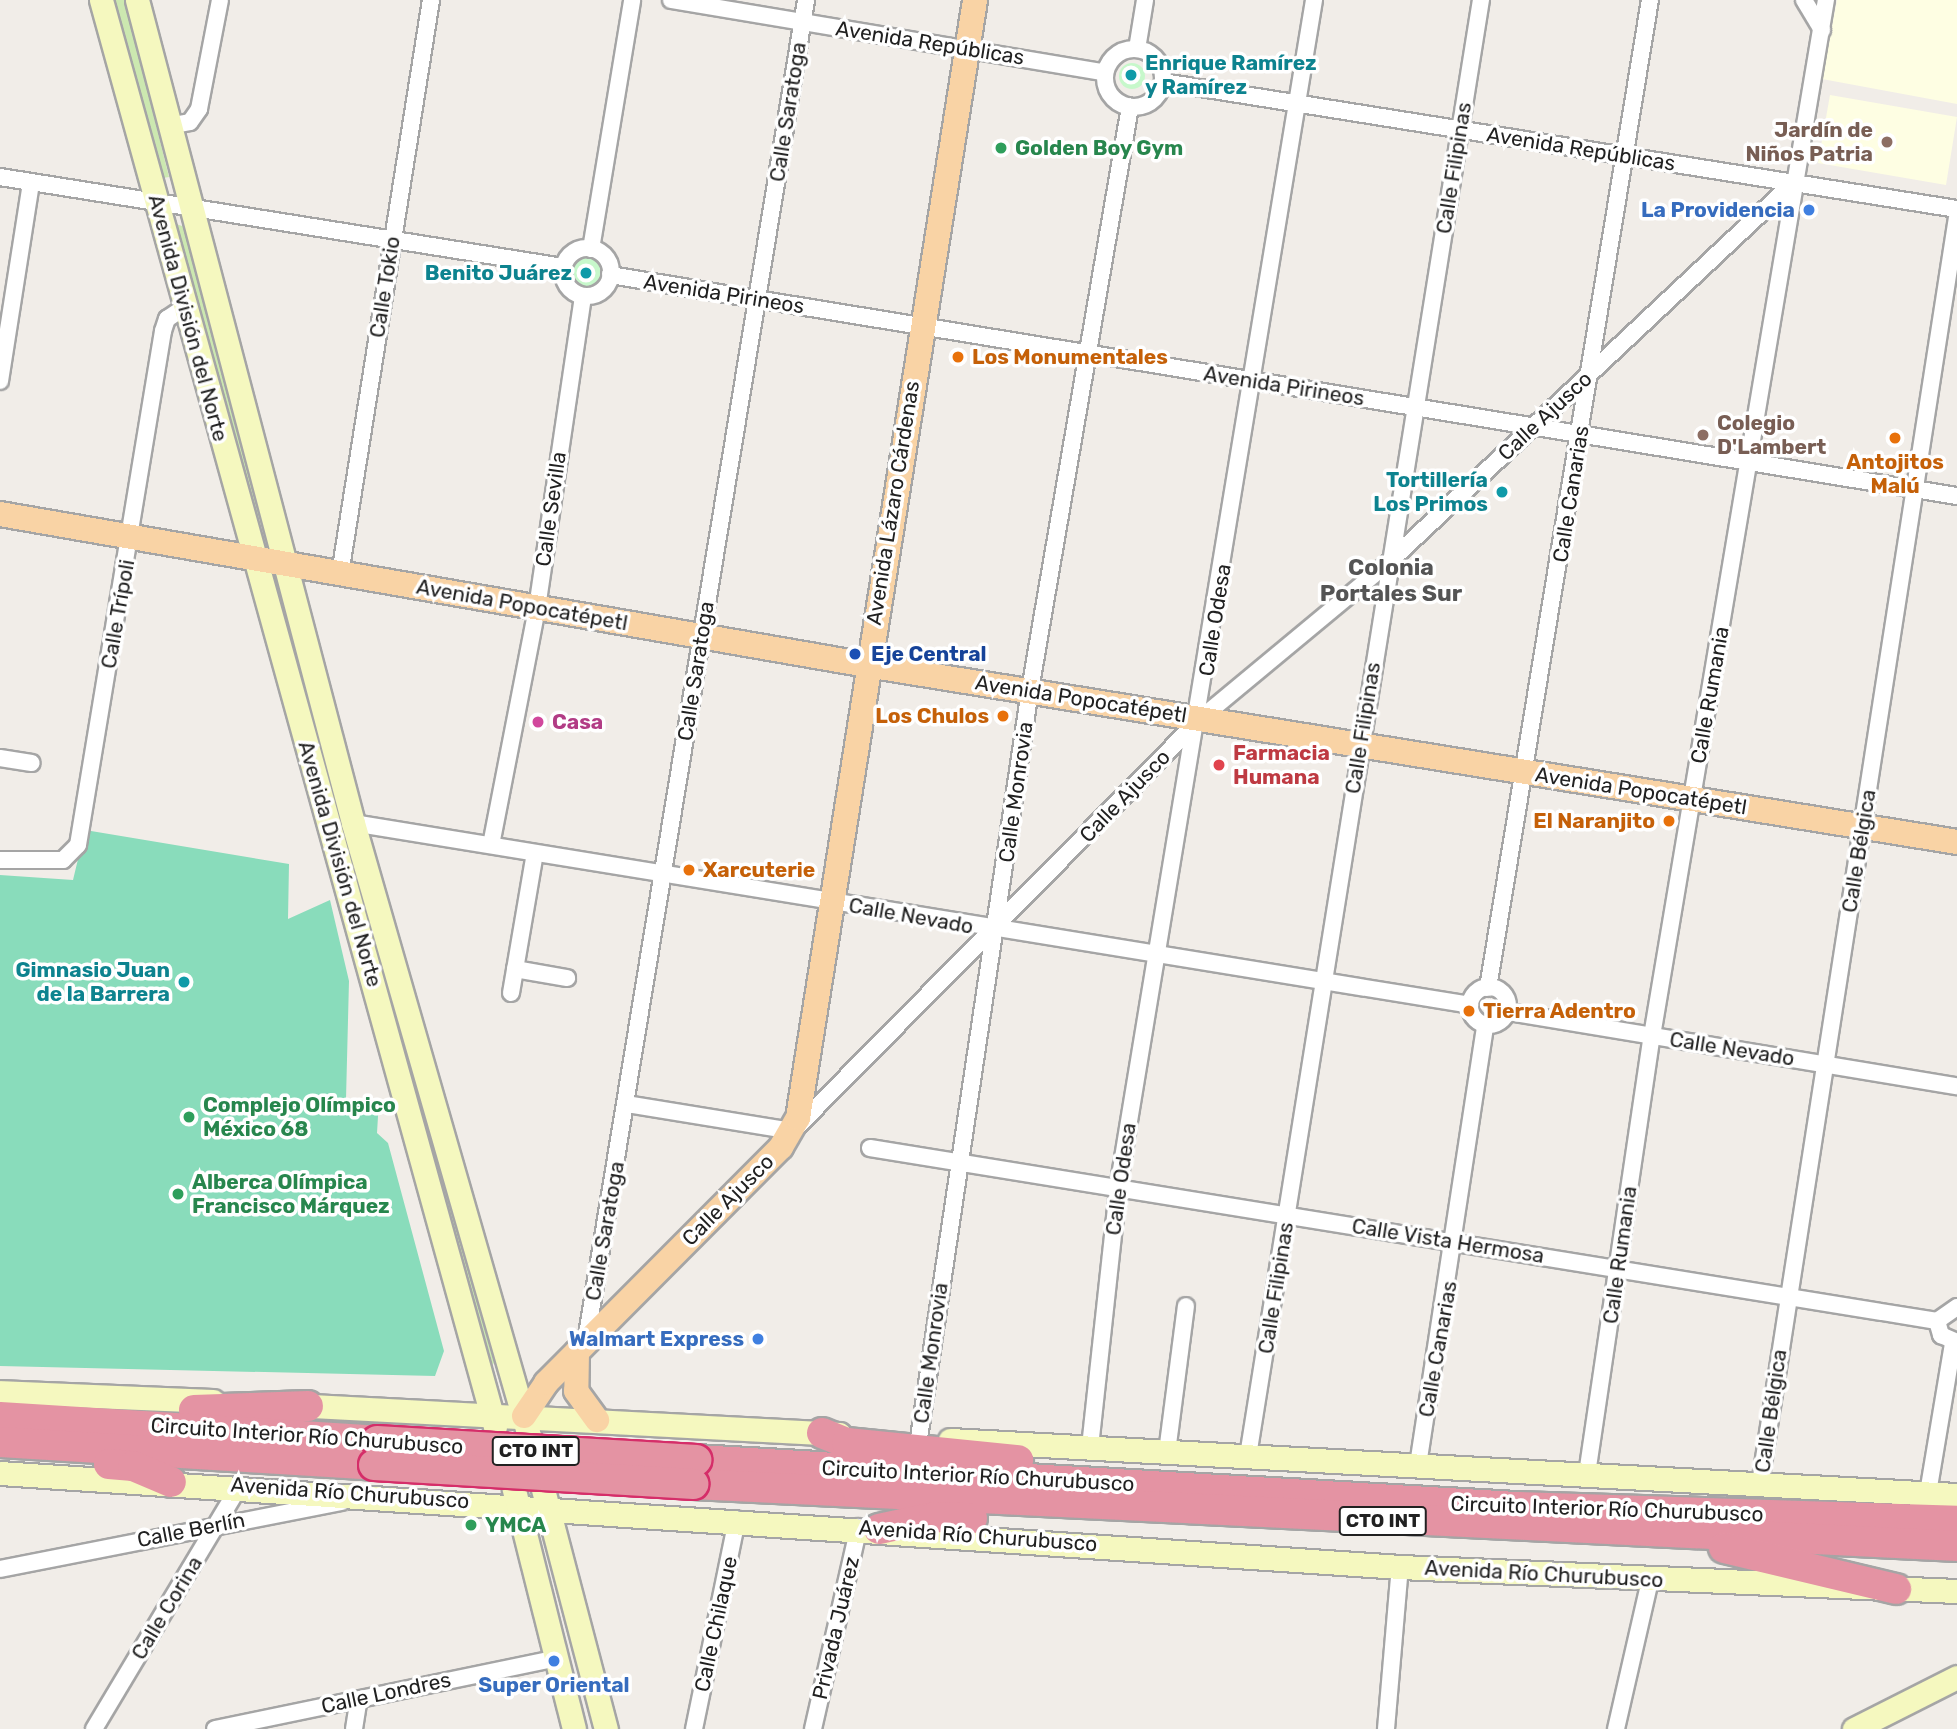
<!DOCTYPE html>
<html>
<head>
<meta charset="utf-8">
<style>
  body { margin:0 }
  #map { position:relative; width:1957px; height:1729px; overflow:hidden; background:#f1ede8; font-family:Rubik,sans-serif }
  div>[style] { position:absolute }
  .education>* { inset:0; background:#fefee3 }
  .grass>* { inset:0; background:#cce8b0 }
  .park>* { inset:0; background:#c7f8cb }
  .round { border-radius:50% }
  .pitch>* { inset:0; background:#89dcbb }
  .roads { filter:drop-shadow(2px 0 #a5a5a5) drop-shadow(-2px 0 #a5a5a5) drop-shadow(0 2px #a5a5a5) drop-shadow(0 -2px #a5a5a5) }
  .street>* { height:16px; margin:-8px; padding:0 8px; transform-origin:8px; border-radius:8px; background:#fff }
  .street>.ring { margin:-8px; padding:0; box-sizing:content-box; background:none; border:16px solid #fff; border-radius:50% }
  .secondary>* { height:23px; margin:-11.5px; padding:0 11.5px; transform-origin:11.5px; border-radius:11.5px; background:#f5f8bf }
  .primary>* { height:24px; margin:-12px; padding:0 12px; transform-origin:12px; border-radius:12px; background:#f9d3a5 }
  .highway>* { height:30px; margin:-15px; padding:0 15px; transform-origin:15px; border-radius:15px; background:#e493a3 }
  .bridges { filter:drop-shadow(2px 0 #d52e69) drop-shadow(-2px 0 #d52e69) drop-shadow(0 2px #d52e69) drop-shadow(0 -2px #d52e69) }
  .highway-bridge>* { height:30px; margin:-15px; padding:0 15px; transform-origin:15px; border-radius:15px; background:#e493a3 }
  .dots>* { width:19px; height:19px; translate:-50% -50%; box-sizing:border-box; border:4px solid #fff; border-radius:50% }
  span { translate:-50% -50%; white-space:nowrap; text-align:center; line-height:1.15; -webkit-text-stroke:7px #fff; paint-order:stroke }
  .shield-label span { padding:2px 5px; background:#fff; border:2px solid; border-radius:5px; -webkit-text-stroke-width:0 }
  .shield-label { font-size:19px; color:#212121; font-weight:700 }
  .street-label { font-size:21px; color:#212121 }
  .culture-label { font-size:21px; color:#0d838f; font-weight:700 }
  .left { translate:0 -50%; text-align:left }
  .right { translate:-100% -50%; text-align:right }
  .education-label { font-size:21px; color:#785e54; font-weight:700 }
  .leisure-label { font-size:21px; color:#27864d; font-weight:700 }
  .shop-label { font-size:21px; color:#366cbe; font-weight:700 }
  .food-label { font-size:21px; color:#c56008; font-weight:700 }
  .transit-label { font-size:21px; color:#164399; font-weight:700 }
  .hotel-label { font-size:21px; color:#b23c85; font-weight:700 }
  .health-label { font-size:21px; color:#be3a42; font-weight:700 }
  .neighbourhood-label { font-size:23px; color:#545454; font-weight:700 }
</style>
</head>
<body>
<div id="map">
  <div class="education">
    <div style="clip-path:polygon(1837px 0,1957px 0,1957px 104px,1822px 79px)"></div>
    <div style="clip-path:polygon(1830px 95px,1957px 117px,1946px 185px,1818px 163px)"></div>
  </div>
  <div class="grass">
    <div style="clip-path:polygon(111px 0,125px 0,169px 177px,157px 179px)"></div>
    <div style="clip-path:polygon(170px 222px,185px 227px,266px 518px,249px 516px)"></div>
    <div style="clip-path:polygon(289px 647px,308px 690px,499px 1358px,489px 1368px)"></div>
  </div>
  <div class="park">
    <div class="round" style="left:1119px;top:63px;width:26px;height:26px"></div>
    <div class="round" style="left:571px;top:257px;width:32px;height:32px"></div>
  </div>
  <div class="pitch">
    <div style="clip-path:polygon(85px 830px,289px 864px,288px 919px,330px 900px,349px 981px,346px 1099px,379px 1100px,377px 1133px,388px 1143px,444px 1351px,435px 1376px,0 1366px,0 875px,73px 880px)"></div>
  </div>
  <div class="roads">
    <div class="street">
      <div style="left:671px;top:0;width:440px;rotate:9.5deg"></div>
      <div style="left:1804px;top:0;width:35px;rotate:59deg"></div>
      <div class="ring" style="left:1105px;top:49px;width:42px;height:42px"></div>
      <div style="left:1137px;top:49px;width:50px;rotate:-80.7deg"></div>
      <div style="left:1163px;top:82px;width:804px;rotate:9.09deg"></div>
      <div style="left:168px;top:126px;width:22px;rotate:-10deg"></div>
      <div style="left:190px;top:122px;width:16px;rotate:-55deg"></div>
      <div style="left:199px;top:109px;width:111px;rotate:-79.1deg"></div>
      <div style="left:0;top:177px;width:570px;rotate:9.08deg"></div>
      <div class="ring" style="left:563px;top:248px;width:32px;height:32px"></div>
      <div style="left:591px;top:249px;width:252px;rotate:-80.6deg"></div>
      <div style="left:610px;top:275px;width:1365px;rotate:9.32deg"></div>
      <div style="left:0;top:381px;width:201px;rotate:-81.1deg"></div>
      <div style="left:340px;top:574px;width:581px;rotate:-80.99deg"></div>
      <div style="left:0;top:758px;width:32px;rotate:9deg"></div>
      <div style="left:353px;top:823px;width:1132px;rotate:9.25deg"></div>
      <div style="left:491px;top:845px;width:241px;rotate:-79deg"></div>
      <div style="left:537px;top:608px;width:315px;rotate:-81.6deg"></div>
      <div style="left:0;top:860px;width:63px"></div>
      <div style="left:63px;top:860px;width:21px;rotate:-45deg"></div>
      <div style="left:78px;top:845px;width:521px;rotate:-80.61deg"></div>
      <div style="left:163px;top:331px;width:13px;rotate:-72deg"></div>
      <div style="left:167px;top:319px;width:22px;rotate:-34deg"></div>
      <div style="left:515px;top:969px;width:53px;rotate:9.8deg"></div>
      <div class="ring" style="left:1470px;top:987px;width:22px;height:22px"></div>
      <div style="left:1488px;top:988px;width:1001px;rotate:-80.69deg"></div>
      <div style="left:511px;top:993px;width:142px;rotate:-80.3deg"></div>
      <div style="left:1508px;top:1012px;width:455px;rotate:9.4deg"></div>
      <div style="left:626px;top:1104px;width:169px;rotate:9.2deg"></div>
      <div style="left:793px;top:1131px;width:579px;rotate:-45.35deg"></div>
      <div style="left:1200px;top:719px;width:244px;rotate:-39.7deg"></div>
      <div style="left:1388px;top:563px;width:555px;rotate:-43.18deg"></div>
      <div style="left:870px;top:1148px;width:1081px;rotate:9.21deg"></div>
      <div style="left:1957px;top:1307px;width:24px;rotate:145deg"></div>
      <div style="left:1937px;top:1321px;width:15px;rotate:74deg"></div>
      <div style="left:1941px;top:1335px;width:17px;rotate:24deg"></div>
      <div style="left:586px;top:1341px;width:1359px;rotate:-80.68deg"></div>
      <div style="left:919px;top:1438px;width:756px;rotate:-81.56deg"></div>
      <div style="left:1030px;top:690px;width:592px;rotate:-80.27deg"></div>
      <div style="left:1090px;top:1447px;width:261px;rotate:-83.8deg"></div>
      <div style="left:1118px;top:1188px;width:1204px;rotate:-80.63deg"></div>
      <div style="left:1167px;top:1452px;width:147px;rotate:-82.6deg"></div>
      <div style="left:1248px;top:1456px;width:1475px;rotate:-80.91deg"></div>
      <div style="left:1418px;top:1465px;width:445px;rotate:-81.3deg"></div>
      <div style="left:1587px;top:1474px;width:443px;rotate:-81.6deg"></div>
      <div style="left:1652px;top:1036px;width:1051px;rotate:-80.47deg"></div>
      <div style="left:1760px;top:1484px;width:1281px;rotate:-81.16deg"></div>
      <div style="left:1928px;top:1493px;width:152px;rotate:-80.5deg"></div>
      <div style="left:0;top:1569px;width:348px;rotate:-11.1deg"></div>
      <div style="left:94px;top:1729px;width:282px;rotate:-59.1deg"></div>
      <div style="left:215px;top:1729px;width:349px;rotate:-11.7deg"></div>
      <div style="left:354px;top:1729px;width:30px;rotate:-81deg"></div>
      <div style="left:694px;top:1729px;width:214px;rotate:-78.4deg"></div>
      <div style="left:813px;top:1729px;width:207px;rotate:-77.2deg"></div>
      <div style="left:1386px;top:1729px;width:163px;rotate:-85.1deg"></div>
      <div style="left:1616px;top:1729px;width:153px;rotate:-77.1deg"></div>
    </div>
    <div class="secondary">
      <div style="left:101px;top:0;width:1480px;rotate:74.56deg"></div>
      <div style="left:137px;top:0;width:851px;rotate:75.29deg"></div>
      <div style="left:353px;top:823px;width:638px;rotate:73.98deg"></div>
      <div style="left:529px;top:1436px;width:303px;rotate:75.3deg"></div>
      <div style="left:0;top:1392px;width:213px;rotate:2.4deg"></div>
      <div style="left:293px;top:1405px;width:547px;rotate:3.04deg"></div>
      <div style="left:950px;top:1440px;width:1009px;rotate:3.13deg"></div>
      <div style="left:0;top:1473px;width:1403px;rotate:3.84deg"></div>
      <div style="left:1400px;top:1567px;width:558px;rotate:2.47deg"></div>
      <div style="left:514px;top:1490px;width:246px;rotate:75.9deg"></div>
      <div style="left:1854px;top:1729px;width:115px;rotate:-26.8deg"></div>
    </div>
    <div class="primary">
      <div style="left:0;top:514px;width:880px;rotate:9.88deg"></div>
      <div style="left:867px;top:665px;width:1104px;rotate:9.22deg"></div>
      <div style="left:577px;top:1352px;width:39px;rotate:91deg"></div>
      <div style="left:576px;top:1391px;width:36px;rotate:54deg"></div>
      <div style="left:524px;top:1416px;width:40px;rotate:-56deg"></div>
      <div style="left:546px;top:1383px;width:333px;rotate:-45.1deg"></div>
      <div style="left:781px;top:1147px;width:34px;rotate:-60deg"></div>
      <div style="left:798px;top:1118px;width:1132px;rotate:-81deg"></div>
    </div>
    <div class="highway">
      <div style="left:194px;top:1410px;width:114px;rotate:-2deg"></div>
      <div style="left:0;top:1417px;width:378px;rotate:3.6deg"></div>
      <div style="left:822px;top:1433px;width:27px;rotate:22deg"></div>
      <div style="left:847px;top:1443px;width:172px;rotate:5.7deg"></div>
      <div style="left:0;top:1442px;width:375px;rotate:3.5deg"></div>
      <div style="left:696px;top:1460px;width:822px;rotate:3.28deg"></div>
      <div style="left:1517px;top:1507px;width:440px;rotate:1.8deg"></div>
      <div style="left:109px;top:1464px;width:24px;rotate:5deg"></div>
      <div style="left:133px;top:1466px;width:41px;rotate:22.8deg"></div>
      <div style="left:693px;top:1484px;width:1266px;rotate:2.81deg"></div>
      <div style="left:879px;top:1529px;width:56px;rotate:-12.3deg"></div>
      <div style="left:934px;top:1517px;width:38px;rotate:2deg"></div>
      <div style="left:1724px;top:1548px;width:177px;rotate:13.4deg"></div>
    </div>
  </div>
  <div class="bridges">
    <div class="highway-bridge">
      <div style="left:377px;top:1441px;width:320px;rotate:3.4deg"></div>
      <div style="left:374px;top:1465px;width:320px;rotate:3.4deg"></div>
    </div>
  </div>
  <div class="dots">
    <div style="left:1131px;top:75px;background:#0f9aa8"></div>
    <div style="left:1887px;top:142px;background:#8d6e63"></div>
    <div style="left:1001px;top:148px;background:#2e9e5b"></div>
    <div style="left:1809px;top:210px;background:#3f7fe0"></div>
    <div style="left:586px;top:273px;background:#0f9aa8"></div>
    <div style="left:958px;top:357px;background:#e8710a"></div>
    <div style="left:1703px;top:435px;background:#8d6e63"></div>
    <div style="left:1895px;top:438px;background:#e8710a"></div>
    <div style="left:1502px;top:492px;background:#0f9aa8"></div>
    <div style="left:855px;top:654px;background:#1a4fb4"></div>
    <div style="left:1003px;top:716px;background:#e8710a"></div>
    <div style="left:538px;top:722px;background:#d1479c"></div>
    <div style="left:1219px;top:765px;background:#e0444e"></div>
    <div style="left:1669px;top:821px;background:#e8710a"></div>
    <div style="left:689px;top:870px;background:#e8710a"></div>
    <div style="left:184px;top:982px;background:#0f9aa8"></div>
    <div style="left:1469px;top:1011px;background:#e8710a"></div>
    <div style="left:189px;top:1117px;background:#2e9e5b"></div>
    <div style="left:178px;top:1194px;background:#2e9e5b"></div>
    <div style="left:758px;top:1339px;background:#3f7fe0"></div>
    <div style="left:471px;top:1525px;background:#2e9e5b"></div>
    <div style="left:554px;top:1661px;background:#3f7fe0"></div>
  </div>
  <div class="shield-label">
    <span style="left:536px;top:1451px">CTO INT</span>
    <span style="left:1383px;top:1521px">CTO INT</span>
  </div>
  <div class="street-label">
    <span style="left:930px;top:43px;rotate:9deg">Avenida Repúblicas</span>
    <span style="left:788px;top:112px;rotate:-81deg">Calle Saratoga</span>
    <span style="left:1581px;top:149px;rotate:9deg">Avenida Repúblicas</span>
    <span style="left:1454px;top:168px;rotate:-81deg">Calle Filipinas</span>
    <span style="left:385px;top:287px;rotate:-81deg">Calle Tokio</span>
    <span style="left:724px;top:294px;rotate:9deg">Avenida Pirineos</span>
    <span style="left:188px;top:318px;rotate:75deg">Avenida División del Norte</span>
    <span style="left:1284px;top:386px;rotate:9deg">Avenida Pirineos</span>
    <span style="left:1545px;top:416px;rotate:-43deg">Calle Ajusco</span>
    <span style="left:1571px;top:494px;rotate:-81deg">Calle Canarias</span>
    <span style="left:893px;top:503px;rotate:-81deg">Avenida Lázaro Cárdenas</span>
    <span style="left:551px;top:509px;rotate:-82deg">Calle Sevilla</span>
    <span style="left:522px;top:605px;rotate:10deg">Avenida Popocatépetl</span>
    <span style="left:118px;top:614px;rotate:-80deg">Calle Trípoli</span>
    <span style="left:1215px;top:620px;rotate:-81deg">Calle Odesa</span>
    <span style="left:696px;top:671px;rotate:-81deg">Calle Saratoga</span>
    <span style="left:1710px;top:695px;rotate:-80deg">Calle Rumania</span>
    <span style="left:1081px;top:699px;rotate:9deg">Avenida Popocatépetl</span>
    <span style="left:1363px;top:728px;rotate:-81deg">Calle Filipinas</span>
    <span style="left:1641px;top:791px;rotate:9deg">Avenida Popocatépetl</span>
    <span style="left:1016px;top:792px;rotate:-82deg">Calle Monrovia</span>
    <span style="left:1125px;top:796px;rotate:-46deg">Calle Ajusco</span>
    <span style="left:1859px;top:851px;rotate:-81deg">Calle Bélgica</span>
    <span style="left:340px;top:864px;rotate:74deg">Avenida División del Norte</span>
    <span style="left:911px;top:916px;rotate:10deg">Calle Nevado</span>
    <span style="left:1732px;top:1049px;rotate:9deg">Calle Nevado</span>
    <span style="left:1121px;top:1179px;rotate:-82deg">Calle Odesa</span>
    <span style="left:728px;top:1200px;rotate:-45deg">Calle Ajusco</span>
    <span style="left:605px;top:1231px;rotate:-80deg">Calle Saratoga</span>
    <span style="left:1448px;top:1241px;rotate:9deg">Calle Vista Hermosa</span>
    <span style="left:1620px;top:1255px;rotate:-82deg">Calle Rumania</span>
    <span style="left:1276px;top:1288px;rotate:-81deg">Calle Filipinas</span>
    <span style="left:1438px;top:1349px;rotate:-80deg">Calle Canarias</span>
    <span style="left:931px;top:1353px;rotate:-82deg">Calle Monrovia</span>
    <span style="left:1771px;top:1411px;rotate:-82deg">Calle Bélgica</span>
    <span style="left:307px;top:1436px;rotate:4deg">Circuito Interior Río Churubusco</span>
    <span style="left:978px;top:1476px;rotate:3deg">Circuito Interior Río Churubusco</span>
    <span style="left:350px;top:1493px;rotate:4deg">Avenida Río Churubusco</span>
    <span style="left:1607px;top:1509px;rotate:2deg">Circuito Interior Río Churubusco</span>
    <span style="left:191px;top:1530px;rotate:-11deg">Calle Berlín</span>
    <span style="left:978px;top:1536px;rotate:4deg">Avenida Río Churubusco</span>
    <span style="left:1544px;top:1574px;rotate:3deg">Avenida Río Churubusco</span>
    <span style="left:167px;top:1608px;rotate:-59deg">Calle Corina</span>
    <span style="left:716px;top:1624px;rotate:-78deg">Calle Chilaque</span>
    <span style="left:836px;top:1628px;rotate:-77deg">Privada Juárez</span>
    <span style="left:386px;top:1693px;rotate:-12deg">Calle Londres</span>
  </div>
  <div class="culture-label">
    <span class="left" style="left:1145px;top:75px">Enrique Ramírez<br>y Ramírez</span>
    <span class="right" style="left:572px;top:273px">Benito Juárez</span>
    <span class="right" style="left:1488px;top:492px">Tortillería<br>Los Primos</span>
    <span class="right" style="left:170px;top:982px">Gimnasio Juan<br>de la Barrera</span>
  </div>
  <div class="education-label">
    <span class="right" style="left:1873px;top:142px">Jardín de<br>Niños Patria</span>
    <span class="left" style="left:1717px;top:435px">Colegio<br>D'Lambert</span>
  </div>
  <div class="leisure-label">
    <span class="left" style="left:1015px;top:148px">Golden Boy Gym</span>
    <span class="left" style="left:203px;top:1117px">Complejo Olímpico<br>México 68</span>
    <span class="left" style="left:192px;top:1194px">Alberca Olímpica<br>Francisco Márquez</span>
    <span class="left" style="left:485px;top:1525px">YMCA</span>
  </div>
  <div class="shop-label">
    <span class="right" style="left:1795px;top:210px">La Providencia</span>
    <span class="right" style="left:744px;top:1339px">Walmart Express</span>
    <span style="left:554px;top:1685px">Super Oriental</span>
  </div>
  <div class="food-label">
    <span class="left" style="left:972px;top:357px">Los Monumentales</span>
    <span style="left:1895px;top:474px">Antojitos<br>Malú</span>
    <span class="right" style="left:989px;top:716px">Los Chulos</span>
    <span class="right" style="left:1655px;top:821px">El Naranjito</span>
    <span class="left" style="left:703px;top:870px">Xarcuterie</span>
    <span class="left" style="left:1483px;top:1011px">Tierra Adentro</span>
  </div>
  <div class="transit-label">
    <span class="left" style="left:871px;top:654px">Eje Central</span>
  </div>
  <div class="hotel-label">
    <span class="left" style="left:552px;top:722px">Casa</span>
  </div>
  <div class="health-label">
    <span class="left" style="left:1233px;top:765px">Farmacia<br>Humana</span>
  </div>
  <div class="neighbourhood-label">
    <span style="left:1391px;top:580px">Colonia<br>Portales Sur</span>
  </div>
</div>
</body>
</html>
